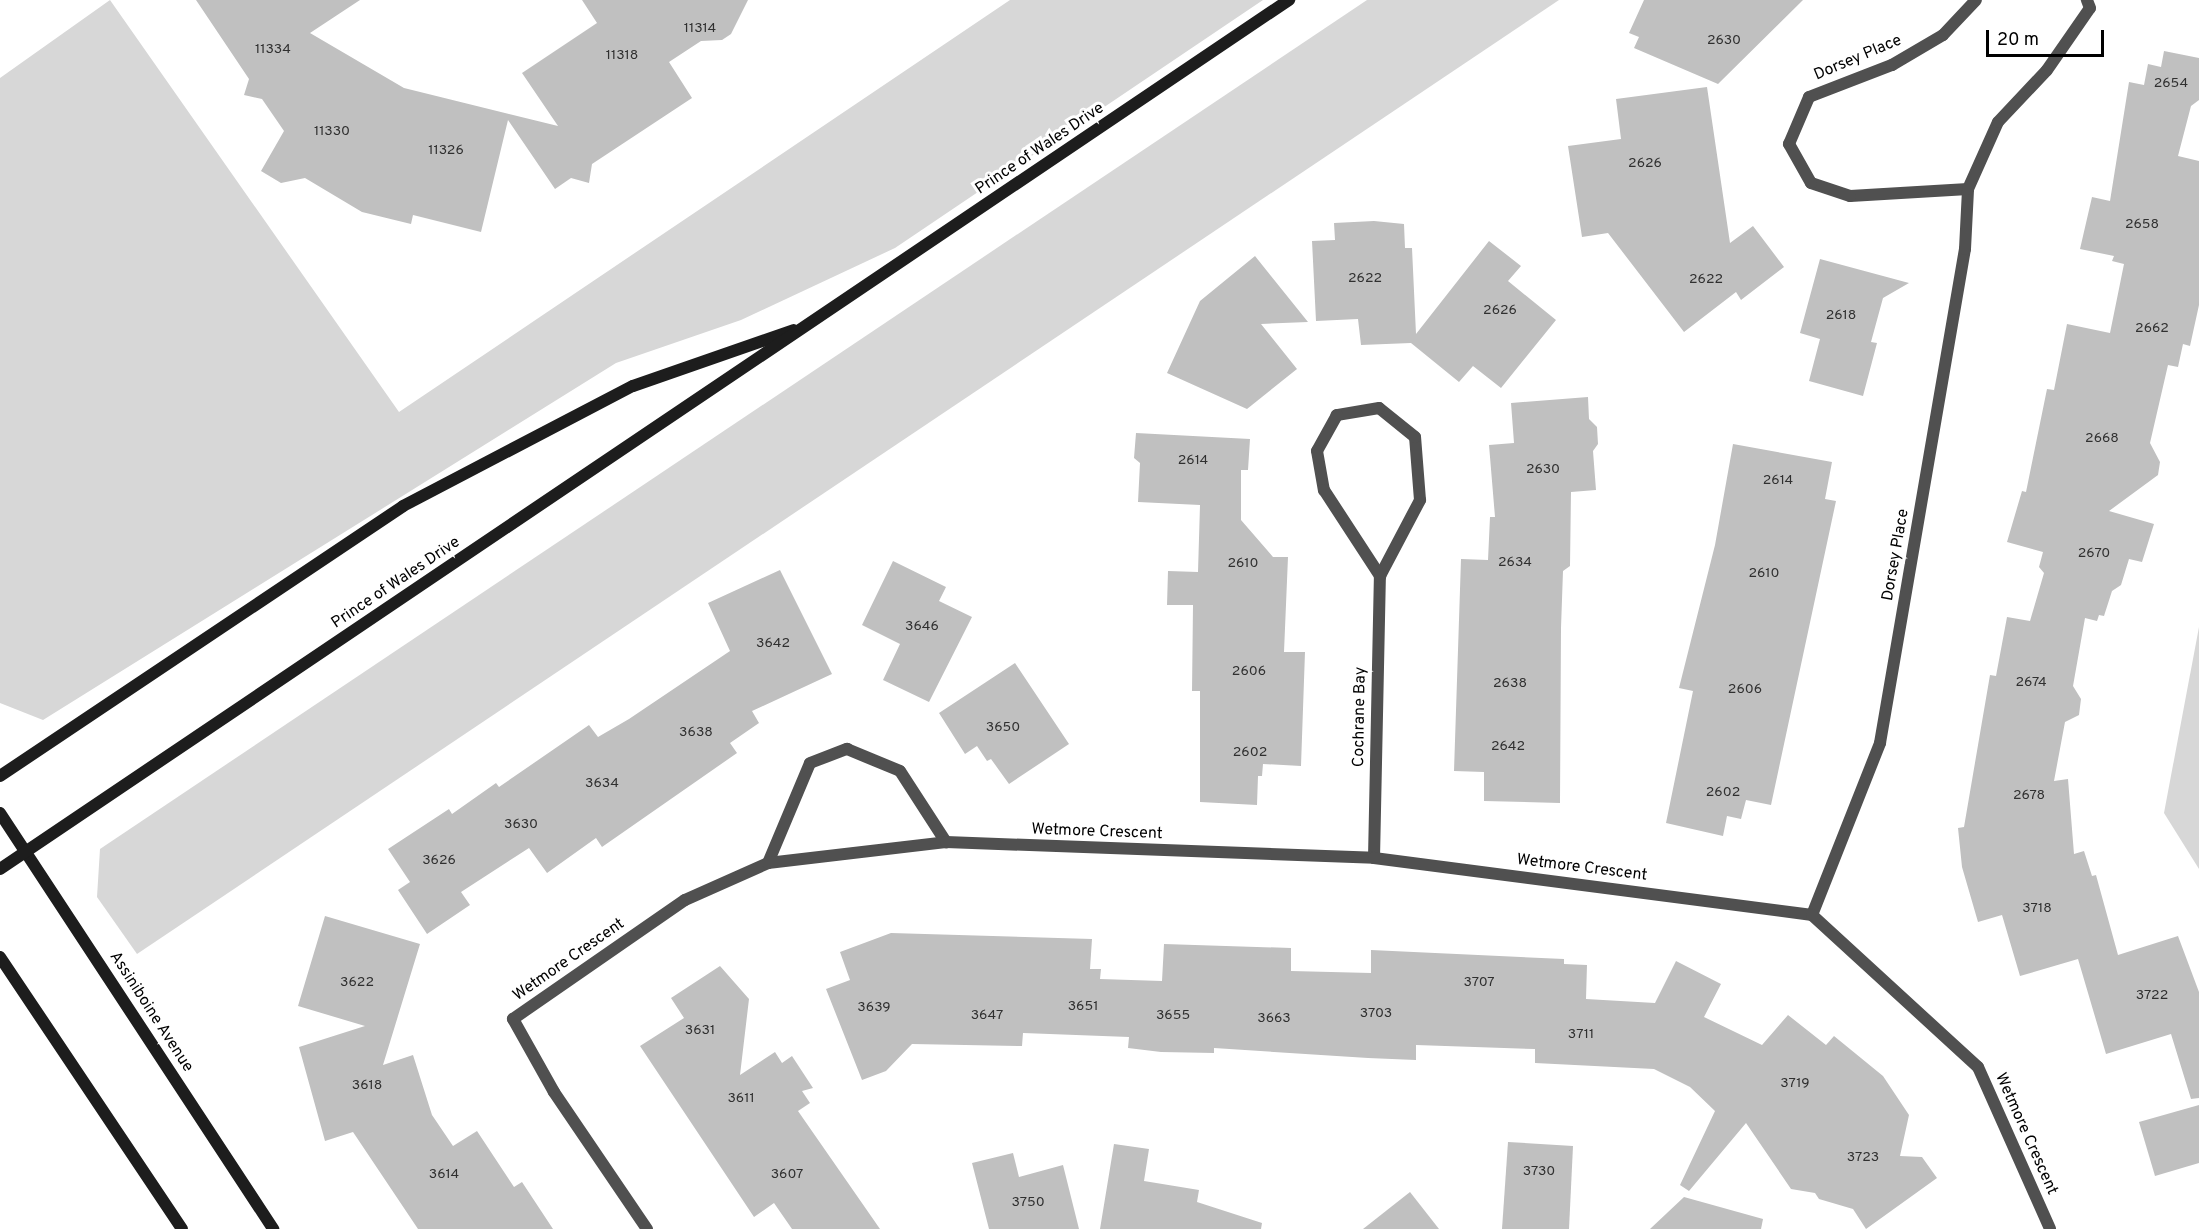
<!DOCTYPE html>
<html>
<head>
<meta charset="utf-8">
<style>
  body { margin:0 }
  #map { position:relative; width:2199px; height:1229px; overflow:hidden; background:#fff; font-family:Overpass,sans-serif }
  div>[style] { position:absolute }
  .green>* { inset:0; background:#d7d7d7 }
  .building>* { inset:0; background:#c0c0c0 }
  .street>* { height:12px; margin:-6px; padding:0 6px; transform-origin:6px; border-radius:6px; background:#505050 }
  .secondary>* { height:12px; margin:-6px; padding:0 6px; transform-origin:6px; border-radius:6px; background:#1d1d1d }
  span { translate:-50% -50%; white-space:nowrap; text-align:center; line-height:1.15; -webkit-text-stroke:6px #fff; paint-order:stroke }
  .number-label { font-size:14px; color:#303030 }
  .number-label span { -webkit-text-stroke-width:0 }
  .street-label { font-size:16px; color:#000 }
  .scale { position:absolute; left:1986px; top:30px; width:118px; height:27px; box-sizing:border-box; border:3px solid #000; border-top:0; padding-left:8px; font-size:18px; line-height:21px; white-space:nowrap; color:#000; -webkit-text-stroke:4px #fff; paint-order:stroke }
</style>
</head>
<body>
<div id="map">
  <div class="green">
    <div style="clip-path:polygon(110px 0,399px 412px,1010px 0,1263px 0,895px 248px,741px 320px,616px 363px,43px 720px,0 703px,0 78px)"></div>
    <div style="clip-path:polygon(1367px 0,1559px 0,137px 954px,97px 897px,100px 849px)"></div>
    <div style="clip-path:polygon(2199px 627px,2199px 869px,2164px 813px)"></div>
  </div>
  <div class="building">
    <div style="clip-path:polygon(196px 0,360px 0,310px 33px,404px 88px,558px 126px,522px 73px,597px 23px,582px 0,748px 0,731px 34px,722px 40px,701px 41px,669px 62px,692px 98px,592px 164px,589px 183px,571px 178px,555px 189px,508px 120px,481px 232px,413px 215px,411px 224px,362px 212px,305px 178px,281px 183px,261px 171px,284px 131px,262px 99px,244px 95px,249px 79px)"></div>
    <div style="clip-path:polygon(1644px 0,1803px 0,1718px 84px,1634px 48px,1639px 37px,1629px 33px)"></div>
    <div style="clip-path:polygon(2164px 51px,2199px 58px,2199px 100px,2191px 106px,2178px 156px,2199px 161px,2199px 305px,2190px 346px,2183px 344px,2178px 367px,2168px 365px,2150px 443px,2160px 462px,2158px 475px,2109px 511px,2154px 524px,2142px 562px,2129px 559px,2121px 585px,2112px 591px,2104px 616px,2099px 615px,2097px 621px,2085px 618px,2073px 686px,2081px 699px,2079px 715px,2065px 722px,2054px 781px,2068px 779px,2074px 854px,2084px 851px,2092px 876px,2096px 875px,2118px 955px,2178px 936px,2199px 992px,2199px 1098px,2191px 1099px,2171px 1034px,2106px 1054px,2078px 959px,2020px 976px,2002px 915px,1978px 922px,1962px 867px,1958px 828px,1964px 827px,1990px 675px,1996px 676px,2007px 617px,2030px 621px,2044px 573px,2039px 567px,2043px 552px,2007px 542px,2022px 491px,2026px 492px,2047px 389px,2054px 390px,2067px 324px,2110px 333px,2124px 264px,2112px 261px,2114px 256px,2080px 249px,2092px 197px,2110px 201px,2129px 82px,2144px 85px,2148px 64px,2161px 67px)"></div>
    <div style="clip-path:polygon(1707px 87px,1730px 243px,1753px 226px,1784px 267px,1741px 300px,1736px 292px,1684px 332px,1608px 233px,1582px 237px,1568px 146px,1621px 139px,1616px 99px)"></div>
    <div style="clip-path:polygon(1374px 221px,1404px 224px,1405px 248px,1412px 248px,1416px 334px,1489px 241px,1521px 266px,1508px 281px,1556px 320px,1501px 388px,1473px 366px,1459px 382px,1411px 343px,1361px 345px,1358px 319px,1316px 321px,1312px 241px,1335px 240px,1334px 223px)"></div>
    <div style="clip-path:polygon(1255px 256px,1308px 322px,1261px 324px,1297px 369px,1247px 409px,1167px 373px,1200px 301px)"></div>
    <div style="clip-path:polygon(1820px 259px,1909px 283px,1883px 298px,1871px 342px,1877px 343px,1863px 396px,1809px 381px,1820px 339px,1800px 333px)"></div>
    <div style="clip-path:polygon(1588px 397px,1589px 419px,1597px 427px,1598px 444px,1593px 451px,1596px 490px,1571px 492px,1570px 566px,1563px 571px,1561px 628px,1560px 803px,1484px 801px,1484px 772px,1454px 771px,1461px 559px,1488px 560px,1490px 517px,1495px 517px,1489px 445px,1514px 443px,1511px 403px)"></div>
    <div style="clip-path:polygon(1136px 433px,1250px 439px,1248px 470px,1241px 470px,1241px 520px,1273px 557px,1288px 557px,1284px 652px,1305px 652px,1301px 766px,1263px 764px,1262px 776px,1258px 776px,1257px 805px,1200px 802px,1200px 691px,1192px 691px,1193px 605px,1167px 605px,1168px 571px,1198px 572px,1200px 505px,1138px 502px,1140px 463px,1134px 458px)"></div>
    <div style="clip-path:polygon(1733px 444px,1832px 462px,1825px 499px,1836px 501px,1771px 805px,1746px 800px,1741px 819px,1727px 816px,1723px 836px,1666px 823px,1693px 691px,1679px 688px,1715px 545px)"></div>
    <div style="clip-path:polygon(893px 561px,946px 587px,939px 601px,972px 617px,929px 702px,883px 680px,900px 644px,862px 625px)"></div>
    <div style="clip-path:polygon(780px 570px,832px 674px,752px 711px,759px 723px,730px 743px,737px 753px,602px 847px,596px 838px,547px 873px,529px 848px,461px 892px,470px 905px,427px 934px,398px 890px,410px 882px,388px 849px,449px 809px,452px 814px,496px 783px,499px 787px,589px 725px,598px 737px,629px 719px,730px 651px,708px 603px)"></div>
    <div style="clip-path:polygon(1015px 663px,1069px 744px,1009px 784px,991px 759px,987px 761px,977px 746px,965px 754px,939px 713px)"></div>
    <div style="clip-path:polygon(325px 916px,420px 944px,383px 1065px,413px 1055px,432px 1115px,453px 1146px,477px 1131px,514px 1187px,522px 1182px,553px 1229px,418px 1229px,353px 1132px,325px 1141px,299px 1047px,365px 1026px,298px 1006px)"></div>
    <div style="clip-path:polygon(891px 933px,1092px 939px,1090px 969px,1101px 969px,1100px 979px,1162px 981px,1164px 944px,1291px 948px,1291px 971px,1371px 973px,1371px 950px,1564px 959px,1564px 964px,1587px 965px,1586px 999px,1655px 1003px,1676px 961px,1721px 984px,1704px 1017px,1762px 1045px,1788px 1015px,1826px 1045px,1834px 1036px,1883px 1076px,1909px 1115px,1900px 1156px,1922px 1157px,1937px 1178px,1866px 1229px,1853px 1209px,1819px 1199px,1815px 1193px,1791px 1189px,1746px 1123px,1689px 1191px,1680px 1185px,1715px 1111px,1690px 1087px,1654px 1069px,1535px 1063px,1535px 1049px,1416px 1045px,1416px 1060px,1368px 1058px,1214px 1048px,1214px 1053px,1161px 1052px,1128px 1048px,1129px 1037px,1023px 1033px,1022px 1046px,912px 1044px,886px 1071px,862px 1080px,826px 989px,850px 980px,840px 952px)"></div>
    <div style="clip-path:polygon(720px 966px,749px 999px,740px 1075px,775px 1052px,782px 1063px,792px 1056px,813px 1088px,802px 1091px,810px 1103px,798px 1111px,880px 1229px,792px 1229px,774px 1203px,754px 1217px,640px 1046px,684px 1018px,671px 998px)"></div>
    <div style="clip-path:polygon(2199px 1105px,2199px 1163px,2155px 1176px,2139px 1122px)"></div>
    <div style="clip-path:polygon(1508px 1142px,1573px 1146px,1569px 1229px,1502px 1229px)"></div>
    <div style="clip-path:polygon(1114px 1144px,1149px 1149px,1144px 1181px,1199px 1190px,1197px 1202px,1262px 1223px,1261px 1229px,1100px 1229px)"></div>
    <div style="clip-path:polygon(1013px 1153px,1019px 1177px,1063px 1165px,1079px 1229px,989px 1229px,972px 1163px)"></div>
    <div style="clip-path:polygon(1410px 1192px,1439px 1229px,1363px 1229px)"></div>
    <div style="clip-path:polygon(1684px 1197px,1763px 1219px,1761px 1229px,1650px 1229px)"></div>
  </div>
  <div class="street">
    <div style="left:1968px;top:189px;width:118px;rotate:176.6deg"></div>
    <div style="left:1850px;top:196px;width:41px;rotate:-161.6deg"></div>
    <div style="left:1811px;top:183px;width:45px;rotate:-119.4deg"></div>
    <div style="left:1789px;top:144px;width:51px;rotate:-66.9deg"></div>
    <div style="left:1809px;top:97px;width:89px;rotate:-21.1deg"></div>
    <div style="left:1892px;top:65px;width:59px;rotate:-30.5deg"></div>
    <div style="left:1943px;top:35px;width:48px;rotate:-46.7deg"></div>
    <div style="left:1374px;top:858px;width:282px;rotate:-88.8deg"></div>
    <div style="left:1380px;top:576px;width:86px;rotate:-62.2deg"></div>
    <div style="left:1420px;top:500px;width:63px;rotate:-94.5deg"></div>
    <div style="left:1415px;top:437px;width:46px;rotate:-141.1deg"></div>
    <div style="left:1379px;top:408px;width:43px;rotate:170.5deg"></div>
    <div style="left:1337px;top:415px;width:41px;rotate:119.1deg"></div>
    <div style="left:1317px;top:451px;width:40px;rotate:80deg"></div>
    <div style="left:1324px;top:490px;width:103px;rotate:56.9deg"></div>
    <div style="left:768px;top:863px;width:108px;rotate:-67.2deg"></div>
    <div style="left:810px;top:763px;width:40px;rotate:-21deg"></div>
    <div style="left:847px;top:749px;width:57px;rotate:22.5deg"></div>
    <div style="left:900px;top:771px;width:85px;rotate:57.1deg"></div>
    <div style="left:1812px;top:915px;width:185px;rotate:-68.4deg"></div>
    <div style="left:1880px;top:743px;width:501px;rotate:-80.24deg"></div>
    <div style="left:1965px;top:249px;width:60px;rotate:-87.1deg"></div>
    <div style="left:1968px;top:189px;width:73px;rotate:-65.9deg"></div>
    <div style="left:1998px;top:122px;width:71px;rotate:-46.7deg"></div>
    <div style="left:2047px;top:70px;width:75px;rotate:-55.3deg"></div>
    <div style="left:2090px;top:8px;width:9px;rotate:-111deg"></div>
    <div style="left:647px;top:1229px;width:166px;rotate:-124.2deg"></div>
    <div style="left:554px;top:1092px;width:84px;rotate:-119.3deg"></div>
    <div style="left:513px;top:1019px;width:209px;rotate:-34.7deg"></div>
    <div style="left:685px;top:900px;width:91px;rotate:-24deg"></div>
    <div style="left:768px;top:863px;width:179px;rotate:-6.7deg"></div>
    <div style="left:946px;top:842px;width:428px;rotate:2.1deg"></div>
    <div style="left:1374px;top:858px;width:442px;rotate:7.4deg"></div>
    <div style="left:1812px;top:915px;width:225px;rotate:42.5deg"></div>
    <div style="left:1978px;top:1067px;width:177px;rotate:66deg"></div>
  </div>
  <div class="secondary">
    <div style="left:0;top:776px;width:485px;rotate:-33.8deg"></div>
    <div style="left:403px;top:506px;width:259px;rotate:-27.6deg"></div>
    <div style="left:633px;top:386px;width:170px;rotate:-19.2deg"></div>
    <div style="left:0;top:813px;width:498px;rotate:56.7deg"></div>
    <div style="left:0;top:869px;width:1555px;rotate:-33.99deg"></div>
    <div style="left:0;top:957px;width:327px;rotate:56.2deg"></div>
  </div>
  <div class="number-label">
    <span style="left:700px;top:29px">11314</span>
    <span style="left:1724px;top:41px">2630</span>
    <span style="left:273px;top:50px">11334</span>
    <span style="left:622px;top:56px">11318</span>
    <span style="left:2171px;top:84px">2654</span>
    <span style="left:332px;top:132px">11330</span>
    <span style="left:446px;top:151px">11326</span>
    <span style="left:1645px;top:164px">2626</span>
    <span style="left:2142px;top:225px">2658</span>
    <span style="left:1365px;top:279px">2622</span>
    <span style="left:1706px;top:280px">2622</span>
    <span style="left:1500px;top:311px">2626</span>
    <span style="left:1841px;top:316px">2618</span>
    <span style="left:2152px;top:329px">2662</span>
    <span style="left:2102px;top:439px">2668</span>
    <span style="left:1193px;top:461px">2614</span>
    <span style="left:1543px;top:470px">2630</span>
    <span style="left:1778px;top:481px">2614</span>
    <span style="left:2094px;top:554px">2670</span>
    <span style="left:1515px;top:563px">2634</span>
    <span style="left:1243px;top:564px">2610</span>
    <span style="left:1764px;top:574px">2610</span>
    <span style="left:922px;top:627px">3646</span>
    <span style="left:773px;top:644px">3642</span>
    <span style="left:1249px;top:672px">2606</span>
    <span style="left:2031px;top:683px">2674</span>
    <span style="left:1510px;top:684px">2638</span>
    <span style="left:1745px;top:690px">2606</span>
    <span style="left:1003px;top:728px">3650</span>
    <span style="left:696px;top:733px">3638</span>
    <span style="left:1508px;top:747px">2642</span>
    <span style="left:1250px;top:753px">2602</span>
    <span style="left:602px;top:784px">3634</span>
    <span style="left:1723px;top:793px">2602</span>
    <span style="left:2029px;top:796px">2678</span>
    <span style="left:521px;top:825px">3630</span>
    <span style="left:439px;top:861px">3626</span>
    <span style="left:2037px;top:909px">3718</span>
    <span style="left:357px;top:983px">3622</span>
    <span style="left:1479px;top:983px">3707</span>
    <span style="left:2152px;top:996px">3722</span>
    <span style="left:1083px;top:1007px">3651</span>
    <span style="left:874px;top:1008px">3639</span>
    <span style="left:1376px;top:1014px">3703</span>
    <span style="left:987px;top:1016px">3647</span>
    <span style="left:1173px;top:1016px">3655</span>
    <span style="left:1274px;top:1019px">3663</span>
    <span style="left:700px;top:1031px">3631</span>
    <span style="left:1581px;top:1035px">3711</span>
    <span style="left:1795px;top:1084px">3719</span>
    <span style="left:367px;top:1086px">3618</span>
    <span style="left:741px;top:1099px">3611</span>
    <span style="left:1863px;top:1158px">3723</span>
    <span style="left:1539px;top:1172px">3730</span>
    <span style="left:444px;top:1175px">3614</span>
    <span style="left:787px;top:1175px">3607</span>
    <span style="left:1028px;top:1203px">3750</span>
  </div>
  <div class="street-label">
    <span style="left:1858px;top:58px;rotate:-23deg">Dorsey Place</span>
    <span style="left:1040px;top:149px;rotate:-34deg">Prince of Wales Drive</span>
    <span style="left:1896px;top:555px;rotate:-80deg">Dorsey Place</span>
    <span style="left:396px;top:583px;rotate:-34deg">Prince of Wales Drive</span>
    <span style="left:1360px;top:717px;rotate:-89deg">Cochrane Bay</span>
    <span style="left:1097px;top:832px;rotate:2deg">Wetmore Crescent</span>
    <span style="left:1582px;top:868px;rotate:7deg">Wetmore Crescent</span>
    <span style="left:569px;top:960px;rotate:-35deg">Wetmore Crescent</span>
    <span style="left:151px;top:1012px;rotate:57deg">Assiniboine Avenue</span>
    <span style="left:2026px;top:1134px;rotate:66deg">Wetmore Crescent</span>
  </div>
  <div class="scale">20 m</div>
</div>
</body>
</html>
